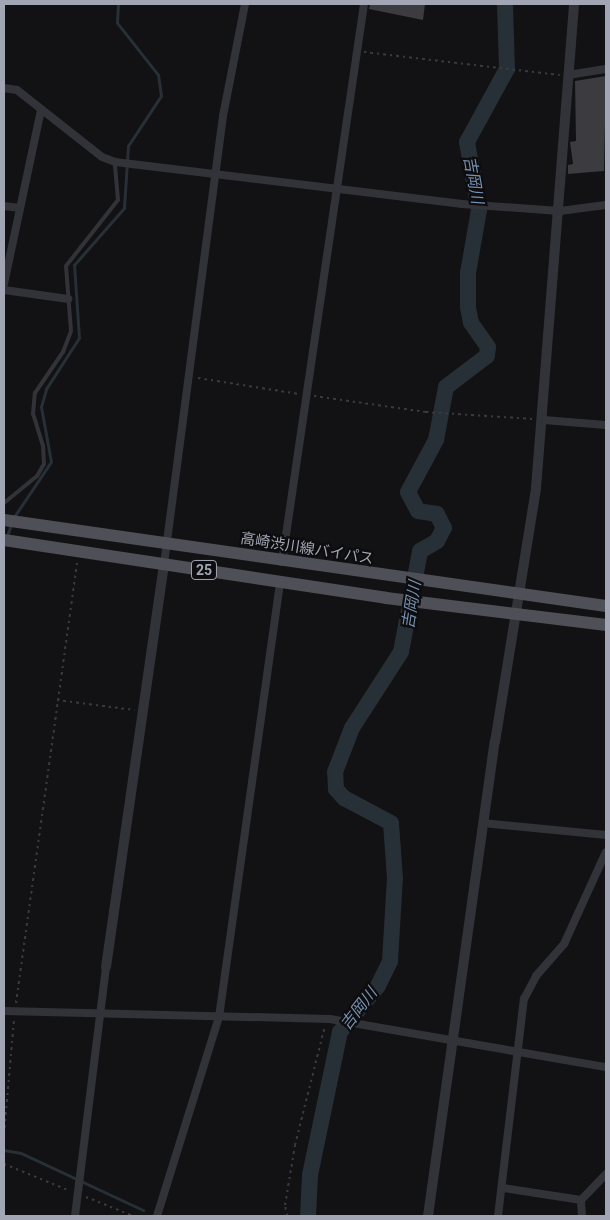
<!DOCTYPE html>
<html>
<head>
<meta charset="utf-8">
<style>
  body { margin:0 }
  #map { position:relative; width:610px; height:1220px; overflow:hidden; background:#121113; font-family:Roboto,"Noto Sans JP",sans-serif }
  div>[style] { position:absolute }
  .stream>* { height:2.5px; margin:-1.25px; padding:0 1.25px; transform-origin:1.25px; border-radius:1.25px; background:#272f37 }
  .river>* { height:16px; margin:-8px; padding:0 8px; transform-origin:8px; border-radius:8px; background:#272f37 }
  .building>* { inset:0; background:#3c3b40 }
  .path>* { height:2px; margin-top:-1px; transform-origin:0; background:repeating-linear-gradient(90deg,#383a3f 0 2.5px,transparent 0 6.5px) }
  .service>* { height:4px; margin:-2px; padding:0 2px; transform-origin:2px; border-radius:2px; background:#323338 }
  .minor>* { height:8px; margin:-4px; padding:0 4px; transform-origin:4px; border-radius:4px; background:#323338 }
  .tertiary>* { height:10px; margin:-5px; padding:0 5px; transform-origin:5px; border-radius:5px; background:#323338 }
  .primary>* { height:12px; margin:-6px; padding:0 6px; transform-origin:6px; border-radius:6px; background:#4e4f57 }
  span { translate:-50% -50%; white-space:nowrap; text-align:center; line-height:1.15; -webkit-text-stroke:4.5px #0d0c0e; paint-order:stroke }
  .shield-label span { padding:1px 4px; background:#0d0c0e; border:1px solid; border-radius:4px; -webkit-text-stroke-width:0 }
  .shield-label { font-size:14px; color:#a2a6b4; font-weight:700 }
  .street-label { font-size:15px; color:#a2a6b4 }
  .water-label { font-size:16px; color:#7791b1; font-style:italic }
  .frame { position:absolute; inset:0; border:5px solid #a2a6b4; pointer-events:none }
</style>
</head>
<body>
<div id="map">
  <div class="stream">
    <div style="left:14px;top:517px;width:66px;rotate:-56.1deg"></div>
    <div style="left:51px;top:462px;width:56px;rotate:-100.3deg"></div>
    <div style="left:41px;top:407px;width:19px;rotate:-74deg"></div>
    <div style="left:46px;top:389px;width:61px;rotate:-57.1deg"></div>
    <div style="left:79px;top:338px;width:73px;rotate:-93.9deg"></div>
    <div style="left:74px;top:265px;width:76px;rotate:-48.7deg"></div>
    <div style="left:124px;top:208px;width:62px;rotate:-86.3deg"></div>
    <div style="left:128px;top:146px;width:60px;rotate:-56.6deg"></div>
    <div style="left:161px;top:96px;width:21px;rotate:-98deg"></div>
    <div style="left:158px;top:75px;width:66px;rotate:-128.3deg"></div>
    <div style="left:117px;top:23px;width:19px;rotate:-87deg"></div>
    <div style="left:7px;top:536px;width:12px;rotate:-70deg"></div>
    <div style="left:4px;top:1150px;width:17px;rotate:10deg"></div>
    <div style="left:21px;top:1153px;width:135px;rotate:25deg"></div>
  </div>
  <div class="river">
    <div style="left:308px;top:1216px;width:41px;rotate:-87.2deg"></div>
    <div style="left:310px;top:1175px;width:146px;rotate:-78.2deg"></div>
    <div style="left:340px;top:1032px;width:60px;rotate:-50.4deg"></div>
    <div style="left:378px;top:986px;width:28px;rotate:-64deg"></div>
    <div style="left:390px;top:961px;width:83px;rotate:-86.6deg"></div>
    <div style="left:395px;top:878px;width:55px;rotate:-94.2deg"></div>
    <div style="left:391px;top:823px;width:53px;rotate:-152deg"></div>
    <div style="left:344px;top:798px;width:12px;rotate:-132deg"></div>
    <div style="left:336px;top:789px;width:17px;rotate:-93deg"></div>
    <div style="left:335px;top:772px;width:47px;rotate:-68.9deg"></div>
    <div style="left:352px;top:728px;width:90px;rotate:-57.2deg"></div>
    <div style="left:401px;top:652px;width:103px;rotate:-79.3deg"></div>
    <div style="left:420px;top:551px;width:20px;rotate:-30deg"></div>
    <div style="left:437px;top:541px;width:15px;rotate:-62deg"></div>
    <div style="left:444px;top:528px;width:16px;rotate:-117deg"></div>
    <div style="left:437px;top:514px;width:19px;rotate:-171deg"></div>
    <div style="left:418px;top:511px;width:21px;rotate:-118deg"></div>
    <div style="left:408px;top:492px;width:59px;rotate:-61.7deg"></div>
    <div style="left:436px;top:440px;width:54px;rotate:-79.3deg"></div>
    <div style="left:446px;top:387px;width:51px;rotate:-37.1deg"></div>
    <div style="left:487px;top:356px;width:9px;rotate:-84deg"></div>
    <div style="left:488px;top:347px;width:29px;rotate:-125deg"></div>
    <div style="left:471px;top:323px;width:16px;rotate:-101deg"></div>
    <div style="left:468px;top:307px;width:34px;rotate:-90deg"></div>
    <div style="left:468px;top:273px;width:64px;rotate:-80.1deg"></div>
    <div style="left:479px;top:210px;width:69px;rotate:-100deg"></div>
    <div style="left:467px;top:142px;width:83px;rotate:-61.3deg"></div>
    <div style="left:507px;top:69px;width:65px;rotate:-91.8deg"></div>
  </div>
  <div class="building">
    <div style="clip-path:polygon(370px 4px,425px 4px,423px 20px,369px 9px)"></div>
    <div style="clip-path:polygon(606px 76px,604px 171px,568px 174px,568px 165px,573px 164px,570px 142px,576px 141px,575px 81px)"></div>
  </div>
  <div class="path">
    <div style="left:364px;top:52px;width:197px;rotate:6.7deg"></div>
    <div style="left:198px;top:378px;width:102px;rotate:9deg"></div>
    <div style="left:314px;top:396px;width:113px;rotate:8.1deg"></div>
    <div style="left:426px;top:412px;width:107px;rotate:3.7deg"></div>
    <div style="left:57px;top:700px;width:78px;rotate:7.4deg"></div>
    <div style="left:606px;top:707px;width:15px;rotate:90deg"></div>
    <div style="left:16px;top:1003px;width:445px;rotate:-82.1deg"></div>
    <div style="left:4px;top:1134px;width:114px;rotate:-85deg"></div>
    <div style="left:4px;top:1164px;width:71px;rotate:22.2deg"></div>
    <div style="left:86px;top:1197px;width:51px;rotate:22deg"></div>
    <div style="left:206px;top:1216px;width:15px"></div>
    <div style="left:287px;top:1216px;width:11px;rotate:-100deg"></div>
    <div style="left:285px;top:1205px;width:61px;rotate:-80.5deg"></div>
    <div style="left:295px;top:1145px;width:123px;rotate:-75.9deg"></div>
  </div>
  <div class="service">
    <div style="left:4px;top:503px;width:43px;rotate:-39.3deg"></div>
    <div style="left:37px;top:476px;width:14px;rotate:-60deg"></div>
    <div style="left:44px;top:464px;width:18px;rotate:-93deg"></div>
    <div style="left:43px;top:446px;width:34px;rotate:-107deg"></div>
    <div style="left:33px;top:414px;width:21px;rotate:-85deg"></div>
    <div style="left:35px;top:393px;width:50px;rotate:-55.7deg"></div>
    <div style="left:63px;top:352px;width:22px;rotate:-69deg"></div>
    <div style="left:71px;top:331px;width:65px;rotate:-94.4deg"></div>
    <div style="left:66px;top:266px;width:84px;rotate:-51.8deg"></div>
    <div style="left:118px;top:200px;width:38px;rotate:-95deg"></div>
  </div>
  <div class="minor">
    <div style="left:568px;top:75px;width:38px;rotate:-9deg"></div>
    <div style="left:4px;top:88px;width:13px;rotate:9deg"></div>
    <div style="left:17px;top:90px;width:108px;rotate:38.2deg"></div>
    <div style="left:102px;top:157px;width:14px;rotate:21deg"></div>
    <div style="left:115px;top:162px;width:350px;rotate:6.9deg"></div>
    <div style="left:462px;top:204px;width:98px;rotate:4.1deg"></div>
    <div style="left:560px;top:211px;width:46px;rotate:-7.4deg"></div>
    <div style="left:4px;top:206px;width:16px;rotate:7deg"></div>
    <div style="left:4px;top:284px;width:178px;rotate:-78deg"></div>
    <div style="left:4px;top:290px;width:65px;rotate:8deg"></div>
    <div style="left:544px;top:420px;width:62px;rotate:4.6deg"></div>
    <div style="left:282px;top:562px;width:564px;rotate:-81.64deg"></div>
    <div style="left:164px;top:564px;width:452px;rotate:-82.5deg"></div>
    <div style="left:223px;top:116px;width:114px;rotate:-78.9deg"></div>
    <div style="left:483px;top:823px;width:124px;rotate:5.6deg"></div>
    <div style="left:4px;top:1011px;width:326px;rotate:1.4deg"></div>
    <div style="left:330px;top:1019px;width:280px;rotate:9.9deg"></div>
    <div style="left:503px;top:1188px;width:79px;rotate:8.7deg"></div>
    <div style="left:75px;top:1216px;width:251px;rotate:-82.9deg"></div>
    <div style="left:157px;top:1216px;width:208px;rotate:-72.7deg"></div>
    <div style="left:219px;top:1017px;width:439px;rotate:-82deg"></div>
    <div style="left:498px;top:1216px;width:219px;rotate:-83.2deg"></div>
    <div style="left:524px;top:999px;width:26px;rotate:-62deg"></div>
    <div style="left:536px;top:976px;width:43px;rotate:-48.8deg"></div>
    <div style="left:564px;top:944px;width:101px;rotate:-65.5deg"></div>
    <div style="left:582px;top:1216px;width:16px;rotate:-94deg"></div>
    <div style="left:581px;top:1200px;width:36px;rotate:-46deg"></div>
  </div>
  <div class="tertiary">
    <div style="left:106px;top:967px;width:407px;rotate:-81.8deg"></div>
    <div style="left:428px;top:1216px;width:479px;rotate:-82deg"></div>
    <div style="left:495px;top:742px;width:257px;rotate:-80.8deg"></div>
    <div style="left:536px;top:488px;width:485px;rotate:-85.5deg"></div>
  </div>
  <div class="primary">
    <div style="left:4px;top:520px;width:608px;rotate:8.13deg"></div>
    <div style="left:4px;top:540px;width:386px;rotate:8.6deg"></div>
    <div style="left:386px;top:598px;width:222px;rotate:7deg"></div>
  </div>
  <div class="shield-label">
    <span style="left:204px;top:570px">25</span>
  </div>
  <div class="street-label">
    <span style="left:307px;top:549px;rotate:9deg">高崎渋川線バイパス</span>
  </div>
  <div class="water-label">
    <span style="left:473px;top:180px;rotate:80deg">吉岡川</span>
    <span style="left:412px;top:605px;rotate:-81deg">吉岡川</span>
    <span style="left:359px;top:1009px;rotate:-52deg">吉岡川</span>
  </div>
  <div class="frame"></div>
</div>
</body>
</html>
